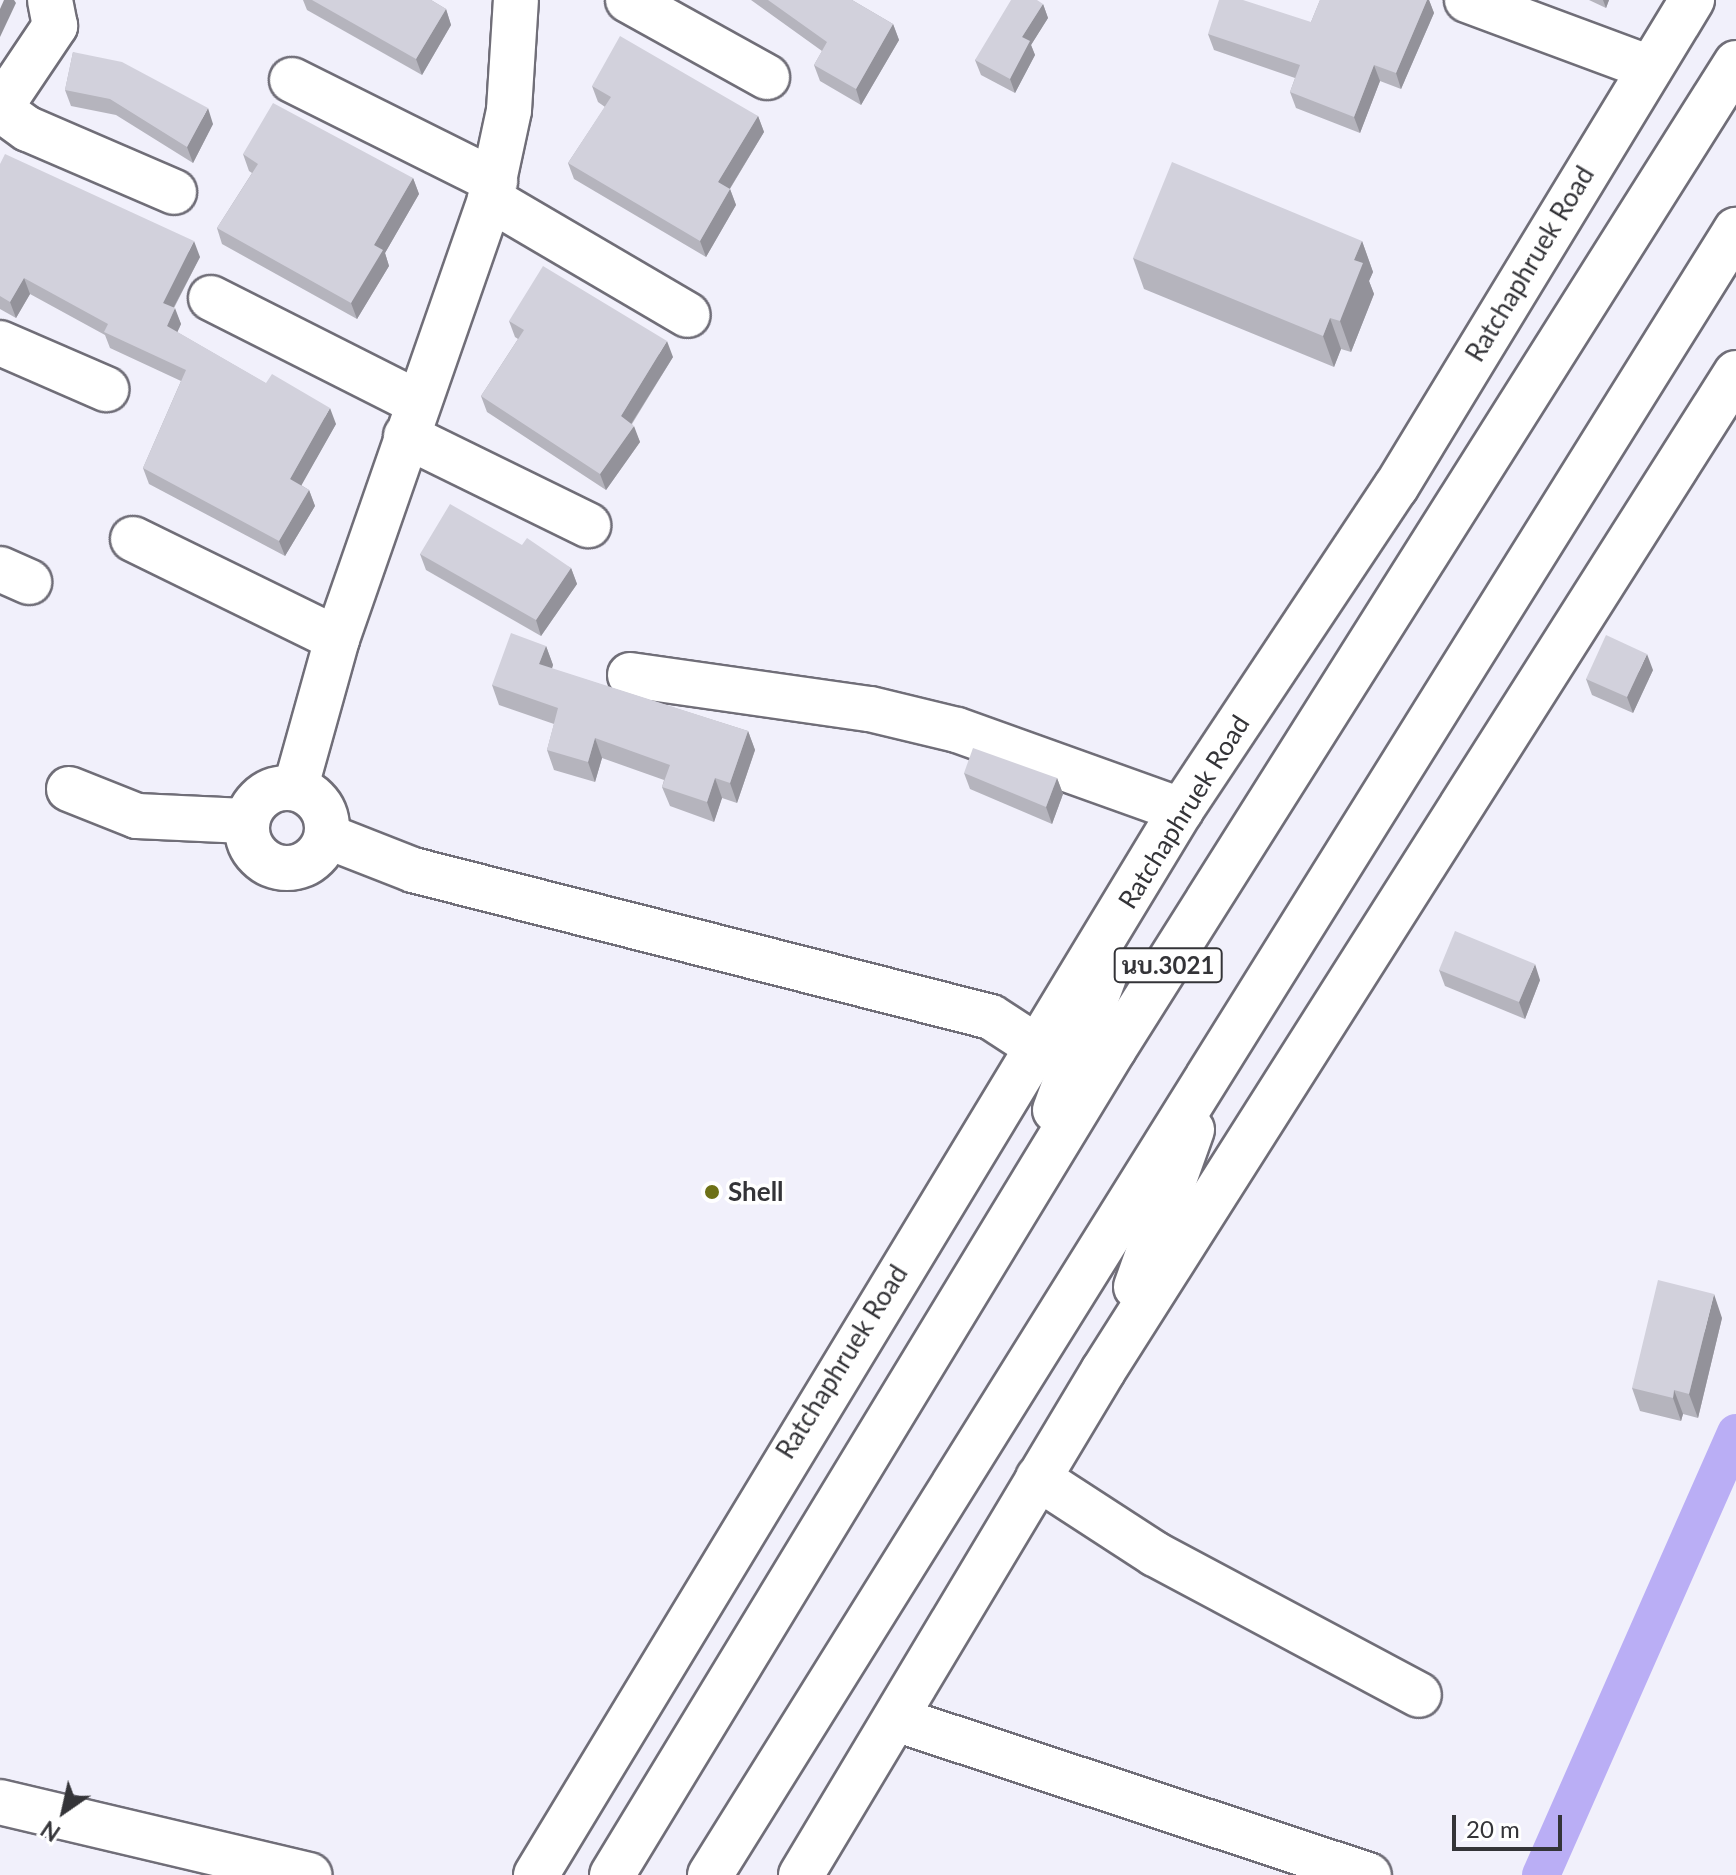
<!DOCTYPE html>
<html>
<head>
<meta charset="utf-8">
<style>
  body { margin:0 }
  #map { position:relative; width:1736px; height:1875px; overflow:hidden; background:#f1f0fb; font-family:Lato,Sarabun,sans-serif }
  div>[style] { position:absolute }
  .canal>* { height:38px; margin:-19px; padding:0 19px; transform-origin:19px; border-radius:19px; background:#baaef5 }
  .roads { filter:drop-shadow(2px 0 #706e78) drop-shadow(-2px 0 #706e78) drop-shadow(0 2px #706e78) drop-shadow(0 -2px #706e78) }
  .minor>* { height:44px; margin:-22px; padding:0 22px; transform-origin:22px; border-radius:22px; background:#fff }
  .minor>.ring { margin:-22px; padding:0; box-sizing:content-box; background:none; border:44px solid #fff; border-radius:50% }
  .major>* { height:44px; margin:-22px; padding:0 22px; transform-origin:22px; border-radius:22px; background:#fff }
  .wall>* { inset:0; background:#b5b4bd }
  .shaded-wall>* { inset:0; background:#93929a }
  .building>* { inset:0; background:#d2d1dc }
  .dots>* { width:22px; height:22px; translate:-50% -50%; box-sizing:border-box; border:4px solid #fff; border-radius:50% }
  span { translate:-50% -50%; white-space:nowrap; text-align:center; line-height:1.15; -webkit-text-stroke:7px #fff; paint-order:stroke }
  .shield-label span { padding:2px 6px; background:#fff; border:2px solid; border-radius:6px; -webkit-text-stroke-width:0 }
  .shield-label { font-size:24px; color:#343438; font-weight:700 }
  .street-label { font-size:26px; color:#343438 }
  .poi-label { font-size:26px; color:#343438; font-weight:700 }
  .left { translate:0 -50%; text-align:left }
  .north { position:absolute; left:24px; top:1771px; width:80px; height:80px; -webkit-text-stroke:6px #fff; paint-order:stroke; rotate:214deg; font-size:22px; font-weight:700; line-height:32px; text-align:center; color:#343438 }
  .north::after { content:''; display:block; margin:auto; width:28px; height:36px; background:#343438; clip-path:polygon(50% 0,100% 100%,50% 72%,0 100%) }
  .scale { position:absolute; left:1452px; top:1815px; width:110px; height:36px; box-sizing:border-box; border:4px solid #343438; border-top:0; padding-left:10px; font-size:24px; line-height:28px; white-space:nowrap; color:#343438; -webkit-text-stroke:6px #fff; paint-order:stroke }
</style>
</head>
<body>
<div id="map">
  <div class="canal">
    <div style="left:1541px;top:1875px;width:483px;rotate:-66.2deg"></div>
  </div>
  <div class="roads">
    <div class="minor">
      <div style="left:628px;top:0;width:159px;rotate:29deg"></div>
      <div style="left:1467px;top:0;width:195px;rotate:20.4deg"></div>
      <div style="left:292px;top:80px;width:227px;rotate:26.5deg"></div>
      <div style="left:0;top:108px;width:99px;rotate:-56.1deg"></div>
      <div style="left:55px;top:26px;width:26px;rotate:-101deg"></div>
      <div style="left:0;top:109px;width:34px;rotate:36deg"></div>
      <div style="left:28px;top:129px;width:159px;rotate:23.3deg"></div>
      <div style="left:490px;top:199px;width:229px;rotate:30.4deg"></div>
      <div style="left:211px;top:298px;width:231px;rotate:26.8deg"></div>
      <div style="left:0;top:343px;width:116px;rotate:23.5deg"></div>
      <div style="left:406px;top:436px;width:203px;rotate:26.1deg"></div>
      <div style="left:133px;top:539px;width:227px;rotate:26.1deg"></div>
      <div style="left:0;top:569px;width:32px;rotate:24deg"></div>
      <div style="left:630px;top:675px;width:242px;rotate:8.1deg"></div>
      <div style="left:870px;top:709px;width:89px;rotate:13.6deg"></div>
      <div style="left:957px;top:730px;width:238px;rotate:19.7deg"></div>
      <div style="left:296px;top:786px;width:153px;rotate:-74.4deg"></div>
      <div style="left:337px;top:639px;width:466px;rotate:-70.8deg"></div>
      <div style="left:490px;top:199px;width:91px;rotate:-77.9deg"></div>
      <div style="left:509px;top:110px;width:110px;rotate:-86.4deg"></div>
      <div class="ring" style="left:247px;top:788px;width:36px;height:36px"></div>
      <div style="left:69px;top:789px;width:73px;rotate:21.7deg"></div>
      <div style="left:137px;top:816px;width:108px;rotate:2.7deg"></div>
      <div style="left:329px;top:837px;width:90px;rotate:21.4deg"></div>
      <div style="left:413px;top:870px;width:596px;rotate:14.27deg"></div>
      <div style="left:991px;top:1017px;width:55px;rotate:33.1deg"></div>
      <div style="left:1038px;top:1478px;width:140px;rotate:33deg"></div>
      <div style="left:1155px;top:1554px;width:299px;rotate:28.1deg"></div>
      <div style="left:896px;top:1719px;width:498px;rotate:18.3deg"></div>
      <div style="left:0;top:1802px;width:318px;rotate:13.3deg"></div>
    </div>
    <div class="major">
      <div style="left:1055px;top:1110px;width:150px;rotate:-69.8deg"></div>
      <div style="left:1136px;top:1287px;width:167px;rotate:-70.4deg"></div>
      <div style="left:536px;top:1875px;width:1245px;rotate:-58.8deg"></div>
      <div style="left:1181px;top:810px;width:388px;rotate:-56.4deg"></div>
      <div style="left:1396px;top:487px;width:570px;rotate:-58.71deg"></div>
      <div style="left:612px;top:1875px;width:967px;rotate:-58.71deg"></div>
      <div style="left:1114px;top:1049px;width:1166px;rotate:-57.75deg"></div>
      <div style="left:710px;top:1875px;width:1939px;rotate:-58.05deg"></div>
      <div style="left:801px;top:1875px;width:588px;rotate:-59.07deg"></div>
      <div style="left:1103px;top:1371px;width:1182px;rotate:-57.61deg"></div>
    </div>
  </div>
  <div class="wall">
    <div style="clip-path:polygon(303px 0,431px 0,446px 9px,451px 25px,422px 75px,307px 10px)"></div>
    <div style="clip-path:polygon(751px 0,852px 0,893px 24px,899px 40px,861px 105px,820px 81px,814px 65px,822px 51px)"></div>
    <div style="clip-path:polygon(1320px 0,1429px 0,1434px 13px,1401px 89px,1380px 81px,1360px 133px,1296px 108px,1290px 92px,1295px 78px,1214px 50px,1208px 34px,1311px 22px)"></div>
    <div style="clip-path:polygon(1589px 0,1609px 0,1606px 8px)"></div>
    <div style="clip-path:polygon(1043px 4px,1048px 18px,1031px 45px,1035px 55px,1015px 93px,981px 75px,975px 60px)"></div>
    <div style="clip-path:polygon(73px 52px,213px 124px,193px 163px,116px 115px,71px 106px,65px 90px)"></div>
    <div style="clip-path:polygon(592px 86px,758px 116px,764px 132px,730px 189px,736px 205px,706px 257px,574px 179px,568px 163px,605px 107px,598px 102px)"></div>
    <div style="clip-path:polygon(243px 154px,413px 178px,419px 194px,385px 253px,389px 266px,357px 319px,222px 244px,217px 228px,252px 173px,249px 171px)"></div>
    <div style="clip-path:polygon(0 164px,200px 257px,174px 308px,181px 324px,177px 332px,336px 424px,301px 485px,309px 490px,315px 506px,285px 556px,149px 484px,143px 468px,181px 381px,110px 348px,105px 335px,30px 294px,16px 318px,0 309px)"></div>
    <div style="clip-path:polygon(1362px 241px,1373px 272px,1369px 281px,1374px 294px,1351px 352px,1341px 349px,1334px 367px,1144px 289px,1133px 258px)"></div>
    <div style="clip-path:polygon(509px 321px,673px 357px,632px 424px,640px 442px,606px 490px,487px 412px,481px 396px,518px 339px,515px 337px)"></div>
    <div style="clip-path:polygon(522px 545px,571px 568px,577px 584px,541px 636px,426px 570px,420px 554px)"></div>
    <div style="clip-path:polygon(546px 646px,553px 665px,552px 669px,748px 731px,755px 750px,737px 803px,722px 798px,714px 822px,670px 806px,662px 787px,664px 780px,602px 758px,595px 782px,554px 770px,547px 750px,554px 724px,499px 705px,492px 685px)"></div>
    <div style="clip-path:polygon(1653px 670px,1633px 713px,1592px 695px,1586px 679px)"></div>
    <div style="clip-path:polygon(964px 773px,1057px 778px,1063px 794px,1052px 824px,970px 789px)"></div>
    <div style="clip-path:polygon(1439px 970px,1540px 980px,1525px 1019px,1445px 986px)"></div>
    <div style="clip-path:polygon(1722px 1318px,1698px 1418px,1683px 1414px,1681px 1421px,1640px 1411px,1632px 1388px)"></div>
  </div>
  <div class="shaded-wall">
    <div style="clip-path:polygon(4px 0,14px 0,16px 3px,0 37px,0 9px)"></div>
    <div style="clip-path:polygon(1427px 0,1429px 0,1434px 13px,1401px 89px,1396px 73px)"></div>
    <div style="clip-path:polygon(1603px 0,1609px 0,1606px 8px)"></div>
    <div style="clip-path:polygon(1043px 4px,1048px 18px,1031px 45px,1035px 55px,1015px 93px,1010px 79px,1022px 37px)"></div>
    <div style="clip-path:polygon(446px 9px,451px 25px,422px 75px,416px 59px)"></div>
    <div style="clip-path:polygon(893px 24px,899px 40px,861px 105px,856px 89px)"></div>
    <div style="clip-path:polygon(1374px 65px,1380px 81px,1360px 133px,1354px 117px)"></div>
    <div style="clip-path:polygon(208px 108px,213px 124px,193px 163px,187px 147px)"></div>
    <div style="clip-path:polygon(758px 116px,764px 132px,724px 198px,718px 182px)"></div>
    <div style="clip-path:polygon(413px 178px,419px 194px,385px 253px,389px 266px,357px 319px,351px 303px,374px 245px)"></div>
    <div style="clip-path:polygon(730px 189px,736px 205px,706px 257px,700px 241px)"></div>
    <div style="clip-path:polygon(194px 241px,200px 257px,168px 318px,163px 303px)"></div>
    <div style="clip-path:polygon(1362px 241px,1373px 272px,1369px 281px,1374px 294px,1351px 352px,1340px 321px,1354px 260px)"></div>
    <div style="clip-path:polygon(24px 278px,30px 294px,16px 318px,10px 302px)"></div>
    <div style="clip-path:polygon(175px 308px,181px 324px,173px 342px,167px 326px)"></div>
    <div style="clip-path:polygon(1330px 318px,1341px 349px,1334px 367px,1323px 336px)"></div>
    <div style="clip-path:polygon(667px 341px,673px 357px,626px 432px,621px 416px)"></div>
    <div style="clip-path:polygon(330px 408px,336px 424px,296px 495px,290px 479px)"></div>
    <div style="clip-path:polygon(634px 426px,640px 442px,606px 490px,600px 474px)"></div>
    <div style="clip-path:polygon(309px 490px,315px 506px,285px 556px,279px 541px)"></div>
    <div style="clip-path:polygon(571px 568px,577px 584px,541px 636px,536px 620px)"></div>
    <div style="clip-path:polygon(546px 646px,553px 665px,546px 684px,539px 664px)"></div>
    <div style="clip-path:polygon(1647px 654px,1653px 670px,1633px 713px,1627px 697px)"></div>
    <div style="clip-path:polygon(748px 731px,755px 750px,737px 803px,730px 783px)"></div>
    <div style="clip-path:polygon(595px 738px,602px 758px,595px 782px,588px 762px)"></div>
    <div style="clip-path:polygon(715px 778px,722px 798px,714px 822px,707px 802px)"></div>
    <div style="clip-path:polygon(1057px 778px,1063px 794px,1052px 824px,1046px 807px)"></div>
    <div style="clip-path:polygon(1535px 964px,1540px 980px,1525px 1019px,1519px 1002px)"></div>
    <div style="clip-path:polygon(1714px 1294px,1722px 1318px,1698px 1418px,1689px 1394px)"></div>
    <div style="clip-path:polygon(1674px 1390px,1683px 1414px,1681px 1421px,1673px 1398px)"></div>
  </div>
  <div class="building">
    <div style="clip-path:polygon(312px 0,431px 0,446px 9px,416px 59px)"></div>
    <div style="clip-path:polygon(768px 0,852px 0,893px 24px,856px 89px,814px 65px,827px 42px)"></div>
    <div style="clip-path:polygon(1011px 0,1037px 0,1043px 4px,1022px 37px,1030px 41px,1010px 79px,975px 60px)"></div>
    <div style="clip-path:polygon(1219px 0,1243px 0,1311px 22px,1320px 0,1427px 0,1396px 73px,1374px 65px,1354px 117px,1290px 92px,1300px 65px,1208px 34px)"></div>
    <div style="clip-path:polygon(620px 36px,758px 116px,718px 182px,730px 189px,700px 241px,568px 163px,611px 97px,592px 86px)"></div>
    <div style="clip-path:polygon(73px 52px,122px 62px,208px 108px,187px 147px,110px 99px,65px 90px)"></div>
    <div style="clip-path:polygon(273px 103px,413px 178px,374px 245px,383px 250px,351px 303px,217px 228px,258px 164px,243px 154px)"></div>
    <div style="clip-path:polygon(5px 154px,194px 241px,163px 303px,175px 308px,167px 326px,266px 383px,272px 374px,330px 408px,290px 479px,309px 490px,279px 541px,143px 468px,186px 370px,104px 332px,108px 324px,24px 278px,10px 302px,0 296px,0 164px)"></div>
    <div style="clip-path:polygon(1172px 162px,1362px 241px,1354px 260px,1363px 263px,1340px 321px,1330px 318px,1323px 336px,1133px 258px)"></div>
    <div style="clip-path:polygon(543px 266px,667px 341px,621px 416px,634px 426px,600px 474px,481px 396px,524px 330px,509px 321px)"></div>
    <div style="clip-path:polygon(450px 504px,522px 545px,527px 538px,571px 568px,536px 620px,420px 554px)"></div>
    <div style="clip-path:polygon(511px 633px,546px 646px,539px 664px,748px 731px,730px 783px,715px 778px,707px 802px,662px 787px,670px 765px,595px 738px,588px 762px,547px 750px,558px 708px,492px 685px)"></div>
    <div style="clip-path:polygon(1606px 635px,1647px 654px,1627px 697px,1586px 679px)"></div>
    <div style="clip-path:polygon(973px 748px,1057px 778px,1046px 807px,964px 773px)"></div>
    <div style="clip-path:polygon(1455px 931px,1535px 964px,1519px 1002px,1439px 970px)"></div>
    <div style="clip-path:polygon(1658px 1280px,1714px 1294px,1689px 1394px,1674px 1390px,1673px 1398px,1632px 1388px)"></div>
  </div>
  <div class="dots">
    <div style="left:712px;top:1192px;background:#6d7016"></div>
  </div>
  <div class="shield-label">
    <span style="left:1168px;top:965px">นบ.3021</span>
  </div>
  <div class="street-label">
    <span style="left:1530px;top:264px;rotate:-59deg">Ratchaphruek Road</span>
    <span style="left:1184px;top:812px;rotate:-58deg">Ratchaphruek Road</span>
    <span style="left:842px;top:1362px;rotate:-58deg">Ratchaphruek Road</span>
  </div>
  <div class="poi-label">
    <span class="left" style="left:728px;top:1192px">Shell</span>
  </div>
  <div class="north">N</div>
  <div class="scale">20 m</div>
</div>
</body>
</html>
